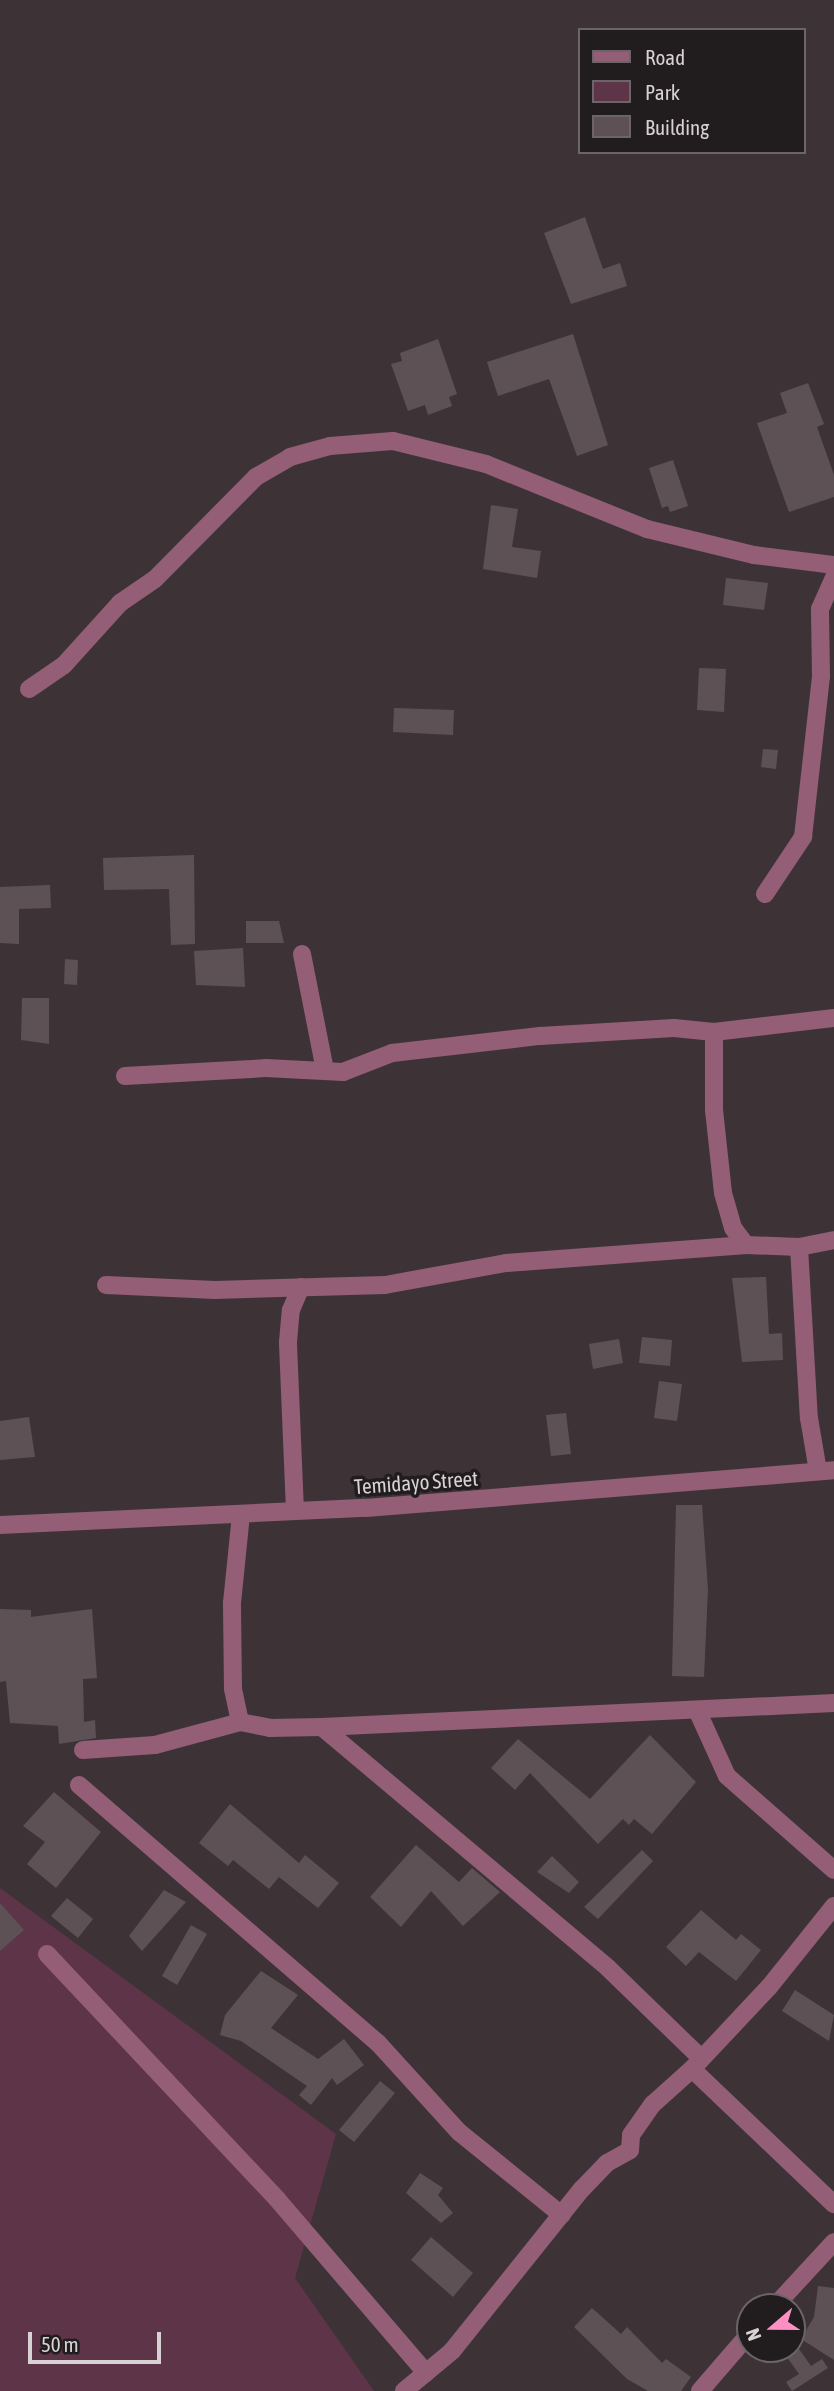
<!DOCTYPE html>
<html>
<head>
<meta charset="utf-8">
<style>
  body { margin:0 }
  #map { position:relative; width:834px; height:2391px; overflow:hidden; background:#3d3337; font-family:"Asap Condensed",sans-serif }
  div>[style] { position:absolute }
  .green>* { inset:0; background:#5e3448 }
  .building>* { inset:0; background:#5d5156 }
  .minor>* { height:18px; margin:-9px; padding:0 9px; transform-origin:9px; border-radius:9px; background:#935e76 }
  span { translate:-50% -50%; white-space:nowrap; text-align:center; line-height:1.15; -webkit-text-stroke:7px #211c1e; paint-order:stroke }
  .street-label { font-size:21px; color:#d9d2d5 }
  .legend { position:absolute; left:578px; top:28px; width:228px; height:126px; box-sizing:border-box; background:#211c1e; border:2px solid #6b6567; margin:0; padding:9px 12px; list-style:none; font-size:21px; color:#d9d2d5 }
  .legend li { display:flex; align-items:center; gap:14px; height:35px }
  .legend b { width:35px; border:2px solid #6b6567 }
  .north { position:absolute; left:736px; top:2293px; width:70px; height:70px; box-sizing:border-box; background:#211c1e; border:2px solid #6b6567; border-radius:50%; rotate:250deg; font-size:19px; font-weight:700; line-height:28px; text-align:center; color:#d9d2d5 }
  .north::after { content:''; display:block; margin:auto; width:24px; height:32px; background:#fc8fc3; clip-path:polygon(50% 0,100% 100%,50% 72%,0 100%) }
  .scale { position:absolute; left:28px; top:2332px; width:133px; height:32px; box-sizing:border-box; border:4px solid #d9d2d5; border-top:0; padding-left:9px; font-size:21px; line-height:24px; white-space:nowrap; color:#d9d2d5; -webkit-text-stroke:5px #211c1e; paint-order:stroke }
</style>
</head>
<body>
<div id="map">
  <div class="green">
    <div style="clip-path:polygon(0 1888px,336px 2134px,295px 2278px,374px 2391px,0 2391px)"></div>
  </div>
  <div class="building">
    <div style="clip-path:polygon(585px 217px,603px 269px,620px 263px,627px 286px,571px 304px,544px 233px)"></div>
    <div style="clip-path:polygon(573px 334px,608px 445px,577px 456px,549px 379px,498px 396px,487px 362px)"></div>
    <div style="clip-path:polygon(438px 339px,457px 394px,449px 397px,452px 406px,428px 415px,425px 405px,408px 411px,391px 364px,402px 361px,400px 353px)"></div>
    <div style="clip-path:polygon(808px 383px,824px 424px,817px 427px,834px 475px,834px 497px,789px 512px,757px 423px,787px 413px,780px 393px)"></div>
    <div style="clip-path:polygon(673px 460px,688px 506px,670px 512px,668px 506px,662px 508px,649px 468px)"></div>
    <div style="clip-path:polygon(491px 505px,518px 509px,512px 547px,541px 551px,537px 578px,483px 569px)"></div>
    <div style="clip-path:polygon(726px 578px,768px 583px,764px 610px,723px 605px)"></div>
    <div style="clip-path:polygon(699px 668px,726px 669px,724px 712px,697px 710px)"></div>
    <div style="clip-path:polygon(394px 708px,454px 710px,453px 735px,393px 732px)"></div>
    <div style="clip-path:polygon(763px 749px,778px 750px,776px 769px,761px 767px)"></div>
    <div style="clip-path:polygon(194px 855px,195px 944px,171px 945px,169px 889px,104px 890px,103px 858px)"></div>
    <div style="clip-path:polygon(50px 885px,51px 908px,19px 909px,19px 944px,0 943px,0 887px)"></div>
    <div style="clip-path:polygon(246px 921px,279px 921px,284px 943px,246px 943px)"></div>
    <div style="clip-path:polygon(243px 948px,245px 987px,196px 985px,194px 951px)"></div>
    <div style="clip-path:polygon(65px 959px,78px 960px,77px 985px,64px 984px)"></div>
    <div style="clip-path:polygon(22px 998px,49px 998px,49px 1044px,21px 1040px)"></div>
    <div style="clip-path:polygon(766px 1277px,769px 1334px,782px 1333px,783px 1360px,742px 1362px,732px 1278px)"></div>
    <div style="clip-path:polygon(642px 1337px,672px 1340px,670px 1366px,639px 1363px)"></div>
    <div style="clip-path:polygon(619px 1339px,623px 1363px,593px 1369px,589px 1344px)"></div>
    <div style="clip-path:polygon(659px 1381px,682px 1384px,677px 1421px,654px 1418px)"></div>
    <div style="clip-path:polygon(566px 1413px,571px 1454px,551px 1456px,546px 1415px)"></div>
    <div style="clip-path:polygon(29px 1417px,35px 1457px,0 1460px,0 1421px)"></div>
    <div style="clip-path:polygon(676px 1505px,702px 1505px,708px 1589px,704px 1677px,672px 1676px)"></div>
    <div style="clip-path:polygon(0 1609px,31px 1610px,31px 1617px,92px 1609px,97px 1678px,83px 1679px,84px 1722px,95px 1720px,96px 1738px,59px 1744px,58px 1726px,10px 1723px,6px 1681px,0 1682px)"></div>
    <div style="clip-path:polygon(650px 1735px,696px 1782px,652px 1834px,634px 1819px,629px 1825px,623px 1819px,598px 1844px,530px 1773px,515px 1790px,491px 1768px,518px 1739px,590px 1799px)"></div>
    <div style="clip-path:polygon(54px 1792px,101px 1832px,56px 1888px,27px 1864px,45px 1842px,23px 1826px)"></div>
    <div style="clip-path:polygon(230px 1804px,299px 1863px,305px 1855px,339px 1883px,318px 1908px,279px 1877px,269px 1889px,233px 1860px,228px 1866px,199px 1843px)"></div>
    <div style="clip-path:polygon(416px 1845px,459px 1882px,472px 1868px,500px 1892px,463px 1926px,431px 1891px,401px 1927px,370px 1897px)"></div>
    <div style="clip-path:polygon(642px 1850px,653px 1861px,598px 1919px,584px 1907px)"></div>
    <div style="clip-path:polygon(552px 1856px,579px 1882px,569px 1893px,537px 1872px)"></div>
    <div style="clip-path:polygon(164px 1890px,186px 1902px,142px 1951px,129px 1936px)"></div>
    <div style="clip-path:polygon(67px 1898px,93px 1919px,78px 1938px,51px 1916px)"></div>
    <div style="clip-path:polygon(0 1903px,24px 1930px,0 1951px)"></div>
    <div style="clip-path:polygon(701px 1910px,736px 1940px,741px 1934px,761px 1950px,736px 1981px,699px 1952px,686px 1966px,666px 1947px)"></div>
    <div style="clip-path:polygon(191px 1925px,207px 1934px,177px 1985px,162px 1976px)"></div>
    <div style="clip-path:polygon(261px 1971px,298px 1995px,271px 2028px,318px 2059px,344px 2039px,364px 2065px,337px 2085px,332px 2078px,311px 2105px,299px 2095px,307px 2086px,241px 2041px,220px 2035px,225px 2015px)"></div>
    <div style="clip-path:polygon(795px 1990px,834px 2015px,829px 2041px,782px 2011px)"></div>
    <div style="clip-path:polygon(380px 2081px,395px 2093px,354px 2142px,339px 2130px)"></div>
    <div style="clip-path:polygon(420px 2173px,443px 2188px,438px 2195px,453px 2213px,441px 2223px,406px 2193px)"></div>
    <div style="clip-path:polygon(431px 2237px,473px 2273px,453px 2297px,411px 2260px)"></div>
    <div style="clip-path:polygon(818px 2286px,834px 2288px,834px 2360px,801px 2339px,814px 2317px)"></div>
    <div style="clip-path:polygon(592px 2308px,621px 2334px,627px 2327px,662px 2363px,666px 2359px,691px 2377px,681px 2391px,648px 2391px,627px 2379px,574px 2327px)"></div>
    <div style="clip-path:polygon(781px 2349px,799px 2349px,811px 2366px,822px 2359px,828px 2368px,792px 2391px,786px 2382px,799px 2374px)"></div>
  </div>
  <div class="minor">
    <div style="left:29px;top:689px;width:42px;rotate:-34.4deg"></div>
    <div style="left:64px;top:665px;width:84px;rotate:-47.9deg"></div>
    <div style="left:120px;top:603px;width:42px;rotate:-34.4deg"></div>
    <div style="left:155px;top:579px;width:144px;rotate:-45.3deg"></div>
    <div style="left:256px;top:477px;width:39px;rotate:-30deg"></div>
    <div style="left:290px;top:457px;width:41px;rotate:-15.4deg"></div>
    <div style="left:330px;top:446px;width:63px;rotate:-4.5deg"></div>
    <div style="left:393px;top:441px;width:96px;rotate:13.9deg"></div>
    <div style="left:486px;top:464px;width:174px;rotate:22deg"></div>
    <div style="left:647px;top:529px;width:110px;rotate:13.7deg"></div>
    <div style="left:754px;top:555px;width:81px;rotate:7.1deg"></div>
    <div style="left:765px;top:894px;width:69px;rotate:-56.3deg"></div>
    <div style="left:803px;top:837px;width:162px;rotate:-83.6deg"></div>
    <div style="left:821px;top:676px;width:67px;rotate:-90.9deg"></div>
    <div style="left:820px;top:609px;width:35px;rotate:-66deg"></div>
    <div style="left:302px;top:954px;width:118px;rotate:78.8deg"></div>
    <div style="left:714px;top:1032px;width:78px;rotate:90deg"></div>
    <div style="left:714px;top:1110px;width:83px;rotate:83.8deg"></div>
    <div style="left:723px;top:1193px;width:36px;rotate:74deg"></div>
    <div style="left:733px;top:1228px;width:21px;rotate:53deg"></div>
    <div style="left:125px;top:1076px;width:141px;rotate:-3.2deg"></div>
    <div style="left:266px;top:1068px;width:77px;rotate:3deg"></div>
    <div style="left:343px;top:1072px;width:53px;rotate:-21.2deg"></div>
    <div style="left:392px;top:1053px;width:149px;rotate:-6.6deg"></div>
    <div style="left:540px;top:1036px;width:134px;rotate:-3.4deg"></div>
    <div style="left:674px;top:1028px;width:40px;rotate:5.7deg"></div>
    <div style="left:714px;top:1032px;width:121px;rotate:-6.7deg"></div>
    <div style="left:799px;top:1247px;width:171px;rotate:86.7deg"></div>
    <div style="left:809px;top:1418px;width:54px;rotate:80.4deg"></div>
    <div style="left:106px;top:1285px;width:109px;rotate:2.6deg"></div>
    <div style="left:215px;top:1290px;width:170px;rotate:-1.7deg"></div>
    <div style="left:385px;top:1285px;width:123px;rotate:-10.3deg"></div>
    <div style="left:506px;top:1263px;width:241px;rotate:-4.3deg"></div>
    <div style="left:746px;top:1245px;width:53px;rotate:2.2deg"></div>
    <div style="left:799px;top:1247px;width:36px;rotate:-11deg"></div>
    <div style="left:295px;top:1511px;width:169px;rotate:-92.4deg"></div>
    <div style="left:288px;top:1342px;width:32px;rotate:-85deg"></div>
    <div style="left:291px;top:1310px;width:25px;rotate:-67deg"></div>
    <div style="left:0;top:1525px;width:366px;rotate:-2.7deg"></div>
    <div style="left:366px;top:1508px;width:470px;rotate:-4.6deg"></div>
    <div style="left:697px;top:1710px;width:72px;rotate:65.6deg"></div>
    <div style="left:727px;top:1776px;width:142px;rotate:41.3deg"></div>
    <div style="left:240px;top:1722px;width:34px;rotate:-102deg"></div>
    <div style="left:233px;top:1689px;width:86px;rotate:-90.7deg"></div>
    <div style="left:232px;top:1603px;width:89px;rotate:-84.2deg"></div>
    <div style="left:322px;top:1727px;width:513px;rotate:-2.68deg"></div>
    <div style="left:83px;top:1750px;width:72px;rotate:-4deg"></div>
    <div style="left:155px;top:1745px;width:88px;rotate:-15.1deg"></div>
    <div style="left:240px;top:1722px;width:31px;rotate:11deg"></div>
    <div style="left:270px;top:1728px;width:52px;rotate:-1.1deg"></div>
    <div style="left:322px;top:1727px;width:374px;rotate:40.1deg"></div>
    <div style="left:608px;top:1968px;width:128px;rotate:44.1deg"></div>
    <div style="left:79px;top:1785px;width:395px;rotate:40.8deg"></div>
    <div style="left:378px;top:2043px;width:120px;rotate:47.7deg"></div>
    <div style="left:459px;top:2132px;width:132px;rotate:38.9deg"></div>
    <div style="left:834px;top:1906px;width:104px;rotate:128.7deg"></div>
    <div style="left:769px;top:1987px;width:112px;rotate:133.2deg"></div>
    <div style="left:692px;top:2069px;width:196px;rotate:43.6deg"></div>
    <div style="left:47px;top:1954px;width:336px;rotate:46.8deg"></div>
    <div style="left:277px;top:2199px;width:229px;rotate:49.4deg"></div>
    <div style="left:774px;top:2307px;width:88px;rotate:-47.3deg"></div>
    <div style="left:404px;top:2391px;width:62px;rotate:-39.8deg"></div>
    <div style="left:452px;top:2351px;width:208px;rotate:-51.3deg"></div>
    <div style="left:582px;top:2189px;width:36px;rotate:-46deg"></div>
    <div style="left:607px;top:2163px;width:26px;rotate:-29deg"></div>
    <div style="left:630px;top:2150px;width:15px;rotate:-86deg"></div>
    <div style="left:631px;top:2135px;width:38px;rotate:-55deg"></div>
    <div style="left:653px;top:2104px;width:52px;rotate:-41.9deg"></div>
    <div style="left:700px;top:2391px;width:77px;rotate:-49.2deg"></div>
  </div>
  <div class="street-label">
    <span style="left:416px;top:1482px;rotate:-4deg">Temidayo Street</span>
  </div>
  <ul class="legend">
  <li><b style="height:9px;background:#935e76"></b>Road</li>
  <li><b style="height:19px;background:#5e3448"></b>Park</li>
  <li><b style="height:19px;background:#5d5156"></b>Building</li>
  </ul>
  <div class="north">N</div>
  <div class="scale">50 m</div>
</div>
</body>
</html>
